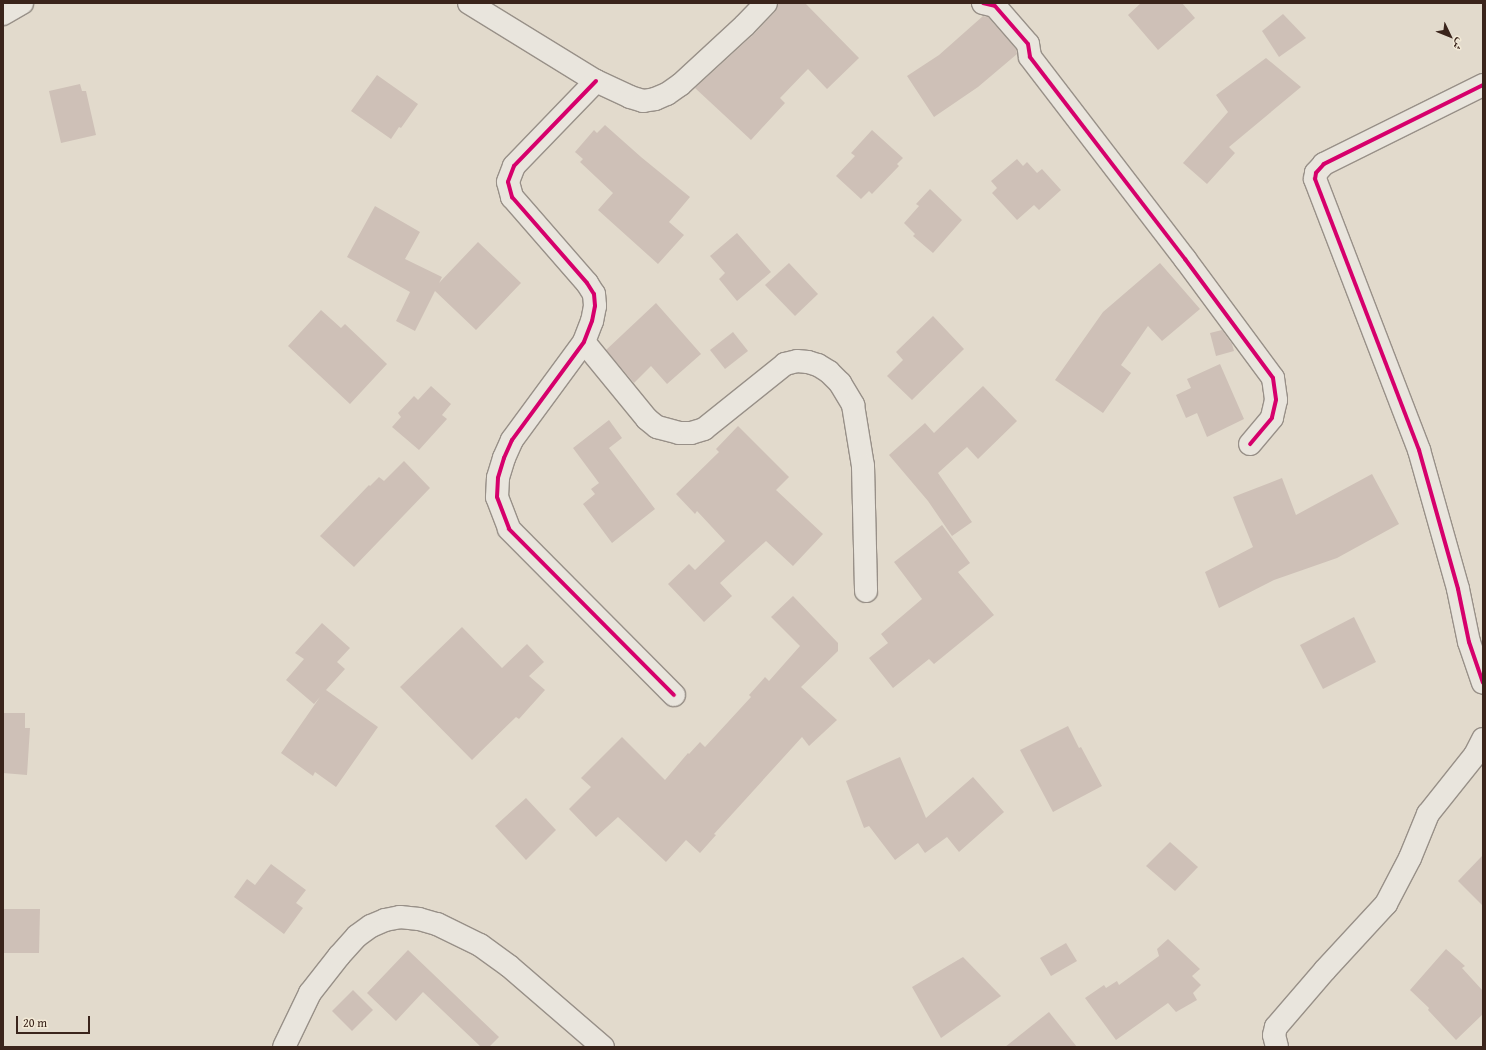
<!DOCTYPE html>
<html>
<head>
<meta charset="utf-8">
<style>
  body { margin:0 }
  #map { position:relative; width:1486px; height:1050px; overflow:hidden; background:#e2dacc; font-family:"Gentium Book Plus",Amiri,serif }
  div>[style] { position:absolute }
  .building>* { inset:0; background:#cec0b7 }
  .roads { filter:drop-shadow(1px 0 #989088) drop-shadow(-1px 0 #989088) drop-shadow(0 1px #989088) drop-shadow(0 -1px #989088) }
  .minor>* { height:22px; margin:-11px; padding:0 11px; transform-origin:11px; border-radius:11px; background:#e9e5dd }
  .cycleway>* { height:4px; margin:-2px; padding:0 2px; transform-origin:2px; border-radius:2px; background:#d6006c }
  span { translate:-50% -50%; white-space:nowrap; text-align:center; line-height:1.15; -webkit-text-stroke:3px #f3ead7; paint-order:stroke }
  .frame { position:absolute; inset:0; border:4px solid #3a241b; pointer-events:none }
  .north { position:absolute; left:1430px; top:16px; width:40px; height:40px; -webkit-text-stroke:3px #f3ead7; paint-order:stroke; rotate:133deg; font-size:11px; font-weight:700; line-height:16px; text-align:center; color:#3a241b }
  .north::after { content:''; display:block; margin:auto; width:14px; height:18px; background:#3a241b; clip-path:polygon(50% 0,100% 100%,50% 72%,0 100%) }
  .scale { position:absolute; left:16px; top:1016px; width:74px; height:18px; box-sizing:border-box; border:2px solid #3a241b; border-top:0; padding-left:5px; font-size:12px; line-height:14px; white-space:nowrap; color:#3a241b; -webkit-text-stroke:3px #f3ead7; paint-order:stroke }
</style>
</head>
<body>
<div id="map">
  <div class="building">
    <div style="clip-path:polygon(778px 3px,805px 3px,859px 58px,827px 89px,808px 69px,780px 98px,785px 103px,751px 140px,695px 88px,754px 34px,775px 12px)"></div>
    <div style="clip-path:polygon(1141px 3px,1182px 3px,1195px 18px,1158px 50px,1128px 15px)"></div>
    <div style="clip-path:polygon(1283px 14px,1306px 38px,1279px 57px,1262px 31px)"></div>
    <div style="clip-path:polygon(983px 16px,988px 17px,1016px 49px,1017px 54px,978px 87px,934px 117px,907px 76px,939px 55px)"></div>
    <div style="clip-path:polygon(1266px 58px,1301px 87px,1229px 147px,1235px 153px,1207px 184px,1183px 163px,1228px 112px,1216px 95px)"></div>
    <div style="clip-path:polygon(377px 75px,418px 104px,401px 128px,399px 127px,391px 139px,351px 111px)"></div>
    <div style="clip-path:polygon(80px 84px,82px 91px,86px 91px,96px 135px,61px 143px,49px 91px)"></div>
    <div style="clip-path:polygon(605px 125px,641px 157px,690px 197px,669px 222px,684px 235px,658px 264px,598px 210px,613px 193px,580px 162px,583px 159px,575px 152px,594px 130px,597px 133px)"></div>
    <div style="clip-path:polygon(872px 130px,903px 158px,897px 164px,899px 166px,872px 194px,869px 191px,861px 199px,836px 176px,855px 156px,851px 153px)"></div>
    <div style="clip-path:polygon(1017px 159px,1023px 166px,1027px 162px,1037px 173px,1042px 169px,1061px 190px,1039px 210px,1034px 205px,1017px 220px,992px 193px,997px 188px,991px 181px)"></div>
    <div style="clip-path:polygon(930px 189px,962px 220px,933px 253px,913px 236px,915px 234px,904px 223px,919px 206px,916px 204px)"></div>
    <div style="clip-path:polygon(375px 206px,420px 232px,405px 259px,442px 277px,439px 283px,478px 242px,521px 283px,476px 330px,435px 291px,415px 331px,396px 321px,410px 292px,347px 257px)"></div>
    <div style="clip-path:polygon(737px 233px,771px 272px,737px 301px,719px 279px,725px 273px,710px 256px)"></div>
    <div style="clip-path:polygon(789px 263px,818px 294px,795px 316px,765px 285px)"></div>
    <div style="clip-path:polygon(1160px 263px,1200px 309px,1162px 341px,1148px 326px,1121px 365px,1131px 373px,1103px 413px,1055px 380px,1103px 312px)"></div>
    <div style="clip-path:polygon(656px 303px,701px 354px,667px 384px,651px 366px,634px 383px,606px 350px)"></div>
    <div style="clip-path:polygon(321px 310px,341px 328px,345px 324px,387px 364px,350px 404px,288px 346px)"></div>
    <div style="clip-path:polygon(933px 316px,964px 349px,912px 400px,887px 376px,903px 360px,896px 352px)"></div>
    <div style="clip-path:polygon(1222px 330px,1232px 344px,1234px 351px,1216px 356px,1210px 333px)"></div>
    <div style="clip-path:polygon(733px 332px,748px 351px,725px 369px,710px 350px)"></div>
    <div style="clip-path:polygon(1220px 364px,1244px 419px,1207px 437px,1197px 413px,1186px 418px,1176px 395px,1191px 388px,1187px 379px)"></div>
    <div style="clip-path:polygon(431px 386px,451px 404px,442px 415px,447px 419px,419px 450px,392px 427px,401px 417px,398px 413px,414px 396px,418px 400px)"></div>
    <div style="clip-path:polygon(983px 386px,1017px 421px,978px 459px,967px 447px,938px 473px,972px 522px,952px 536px,928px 501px,889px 455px,925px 423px,934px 433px)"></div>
    <div style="clip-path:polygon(609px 420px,622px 438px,609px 448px,655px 509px,612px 543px,583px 504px,595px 494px,591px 489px,599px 483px,573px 448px)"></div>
    <div style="clip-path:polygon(738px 426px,789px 477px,776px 490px,823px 534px,793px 566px,766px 541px,720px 583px,732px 596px,704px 622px,668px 584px,689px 564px,695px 570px,725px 541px,697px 511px,695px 514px,676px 494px,719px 452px,716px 449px)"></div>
    <div style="clip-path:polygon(404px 461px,430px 488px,354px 567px,320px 536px,369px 485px,370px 486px,379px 477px,384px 481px)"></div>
    <div style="clip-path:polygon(1372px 474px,1399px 524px,1337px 558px,1274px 580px,1219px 608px,1205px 572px,1253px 547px,1233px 497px,1282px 478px,1296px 515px)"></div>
    <div style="clip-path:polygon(942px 525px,970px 563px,958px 572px,994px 615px,934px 664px,929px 659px,893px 688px,869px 658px,888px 643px,881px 634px,922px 599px,894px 562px)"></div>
    <div style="clip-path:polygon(793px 596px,838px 643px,838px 651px,801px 687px,837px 720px,809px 746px,802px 737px,714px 834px,716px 835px,700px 853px,686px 840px,666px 862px,618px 817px,596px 837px,569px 809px,591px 787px,581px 778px,622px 737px,665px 780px,688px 753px,689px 754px,700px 742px,705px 747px,751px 697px,749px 695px,765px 677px,769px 681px,800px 646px,771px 617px)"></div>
    <div style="clip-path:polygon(1354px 617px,1376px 662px,1323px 689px,1300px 645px)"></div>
    <div style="clip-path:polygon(322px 623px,350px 648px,337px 662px,345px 669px,326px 690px,378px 727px,336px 787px,315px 772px,313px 776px,281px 753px,320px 697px,314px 704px,286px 680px,304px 659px,295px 653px)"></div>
    <div style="clip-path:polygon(462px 627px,502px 668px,527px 644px,544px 662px,529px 676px,545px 690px,519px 719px,516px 717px,472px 760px,400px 687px)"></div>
    <div style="clip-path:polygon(3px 713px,25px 713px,25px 728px,30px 728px,27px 775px,3px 773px)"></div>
    <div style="clip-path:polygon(1068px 726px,1079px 748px,1081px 747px,1102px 786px,1053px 812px,1020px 750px)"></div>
    <div style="clip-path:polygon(900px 757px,926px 818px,973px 777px,1004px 812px,959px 852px,947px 837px,925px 853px,918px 843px,895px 860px,869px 826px,864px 828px,846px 781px)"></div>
    <div style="clip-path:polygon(526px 798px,556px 830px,526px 860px,495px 826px)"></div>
    <div style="clip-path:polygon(1170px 842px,1198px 867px,1175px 891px,1146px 866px)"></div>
    <div style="clip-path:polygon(1483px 855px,1483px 906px,1458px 881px)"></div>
    <div style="clip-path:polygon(271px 864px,306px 890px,296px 903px,303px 908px,284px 934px,234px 897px,247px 879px,255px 885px)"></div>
    <div style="clip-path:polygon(3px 909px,40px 909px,39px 953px,3px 953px)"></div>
    <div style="clip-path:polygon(1168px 939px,1200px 969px,1192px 976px,1201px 985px,1193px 993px,1197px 1000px,1176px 1012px,1168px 1003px,1116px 1040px,1085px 998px,1104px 985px,1106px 988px,1117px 981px,1119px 985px,1159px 956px,1157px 949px)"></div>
    <div style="clip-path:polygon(1066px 943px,1077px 961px,1051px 976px,1040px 958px)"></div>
    <div style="clip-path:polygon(1446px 949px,1465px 966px,1462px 968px,1483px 991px,1483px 1014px,1456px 1040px,1428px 1010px,1429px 1008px,1410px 990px)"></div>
    <div style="clip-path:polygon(408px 950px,499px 1037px,489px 1047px,481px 1047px,423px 992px,396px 1021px,367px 993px)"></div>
    <div style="clip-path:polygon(963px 957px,1001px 996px,941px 1038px,912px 987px)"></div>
    <div style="clip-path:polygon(353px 990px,373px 1010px,352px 1031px,332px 1011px)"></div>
    <div style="clip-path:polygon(1049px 1012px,1077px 1047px,1005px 1047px)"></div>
  </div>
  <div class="roads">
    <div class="minor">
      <div style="left:469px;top:3px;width:149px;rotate:31.6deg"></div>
      <div style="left:596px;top:81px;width:38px;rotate:25deg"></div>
      <div style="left:630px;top:97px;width:14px;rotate:17deg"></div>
      <div style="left:643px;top:101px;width:12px;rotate:-9deg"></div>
      <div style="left:655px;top:99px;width:13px;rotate:-23deg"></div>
      <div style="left:667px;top:94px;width:16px;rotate:-35deg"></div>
      <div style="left:680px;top:85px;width:88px;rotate:-42.7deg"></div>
      <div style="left:745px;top:25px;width:30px;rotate:-46deg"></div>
      <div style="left:983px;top:3px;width:12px;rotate:14deg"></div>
      <div style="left:995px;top:6px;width:50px;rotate:49deg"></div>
      <div style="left:1028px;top:44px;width:13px;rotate:81deg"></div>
      <div style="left:1030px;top:57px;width:255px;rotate:52.5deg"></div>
      <div style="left:1185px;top:259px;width:148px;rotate:53.5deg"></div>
      <div style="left:1273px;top:378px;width:22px;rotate:82deg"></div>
      <div style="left:1276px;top:400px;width:18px;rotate:103deg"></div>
      <div style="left:1272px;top:418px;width:34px;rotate:130deg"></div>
      <div style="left:3px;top:14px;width:22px;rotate:-30deg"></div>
      <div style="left:596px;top:81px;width:118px;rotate:134deg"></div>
      <div style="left:514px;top:166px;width:17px;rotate:111deg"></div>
      <div style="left:508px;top:182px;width:16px;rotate:75deg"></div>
      <div style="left:512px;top:197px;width:114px;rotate:48.9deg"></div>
      <div style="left:587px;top:283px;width:13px;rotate:58deg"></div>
      <div style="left:594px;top:294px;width:12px;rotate:85deg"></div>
      <div style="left:595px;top:306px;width:15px;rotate:101deg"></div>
      <div style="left:592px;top:321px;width:22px;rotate:111deg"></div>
      <div style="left:584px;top:342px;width:122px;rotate:126.3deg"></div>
      <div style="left:512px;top:440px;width:20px;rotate:114deg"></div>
      <div style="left:504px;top:458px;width:21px;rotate:107deg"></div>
      <div style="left:498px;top:478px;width:19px;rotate:93deg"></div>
      <div style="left:497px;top:497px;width:34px;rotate:69deg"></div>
      <div style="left:509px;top:529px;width:234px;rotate:45.2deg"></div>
      <div style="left:1483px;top:85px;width:178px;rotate:153.6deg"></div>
      <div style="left:1324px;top:164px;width:12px;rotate:132deg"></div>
      <div style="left:1316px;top:173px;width:6px;rotate:99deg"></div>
      <div style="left:1315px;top:179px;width:290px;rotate:69deg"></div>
      <div style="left:1419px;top:450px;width:144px;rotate:74.3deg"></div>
      <div style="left:1458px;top:589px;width:54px;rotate:78.3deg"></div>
      <div style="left:1469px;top:642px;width:43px;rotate:71.1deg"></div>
      <div style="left:584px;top:342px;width:99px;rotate:50.7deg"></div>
      <div style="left:647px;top:419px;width:13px;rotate:39deg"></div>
      <div style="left:657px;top:427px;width:23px;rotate:15deg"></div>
      <div style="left:679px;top:433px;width:12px"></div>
      <div style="left:691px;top:433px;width:14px;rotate:-17deg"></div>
      <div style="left:704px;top:429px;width:104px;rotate:-38.7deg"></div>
      <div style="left:785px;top:364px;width:12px;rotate:-14deg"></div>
      <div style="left:797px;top:361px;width:11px;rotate:5deg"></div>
      <div style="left:808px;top:362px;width:10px;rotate:17deg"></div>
      <div style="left:818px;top:365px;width:13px;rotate:32deg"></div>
      <div style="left:829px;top:372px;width:16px;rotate:45deg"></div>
      <div style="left:840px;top:383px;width:26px;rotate:59deg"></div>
      <div style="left:853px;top:405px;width:62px;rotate:80.7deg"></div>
      <div style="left:863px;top:466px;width:125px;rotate:88.6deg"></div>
      <div style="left:284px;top:1047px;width:60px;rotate:-64.3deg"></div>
      <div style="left:310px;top:993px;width:47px;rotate:-51.9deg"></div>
      <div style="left:339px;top:956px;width:27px;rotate:-48deg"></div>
      <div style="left:357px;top:936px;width:17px;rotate:-36deg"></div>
      <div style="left:371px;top:926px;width:15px;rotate:-23deg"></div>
      <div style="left:385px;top:920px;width:15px;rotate:-11deg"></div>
      <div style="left:400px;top:917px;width:19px;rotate:6deg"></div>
      <div style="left:419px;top:919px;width:19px;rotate:16deg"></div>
      <div style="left:437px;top:924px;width:48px;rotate:26deg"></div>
      <div style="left:480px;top:945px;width:36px;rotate:36deg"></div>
      <div style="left:509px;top:966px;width:124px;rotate:40.8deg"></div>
      <div style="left:1277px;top:1047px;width:12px;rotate:-104deg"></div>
      <div style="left:1274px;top:1035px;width:8px;rotate:-76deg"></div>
      <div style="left:1276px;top:1027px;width:75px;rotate:-49.3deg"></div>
      <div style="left:1325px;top:970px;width:90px;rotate:-47.3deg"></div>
      <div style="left:1386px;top:904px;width:52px;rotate:-62.4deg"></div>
      <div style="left:1410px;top:858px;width:48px;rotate:-67.8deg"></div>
      <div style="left:1428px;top:814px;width:75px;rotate:-51.5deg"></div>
      <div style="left:1475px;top:755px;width:18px;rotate:-63deg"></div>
    </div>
  </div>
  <div class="cycleway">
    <div style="left:983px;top:3px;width:12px;rotate:14deg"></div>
    <div style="left:995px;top:6px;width:50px;rotate:49deg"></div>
    <div style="left:1028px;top:44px;width:13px;rotate:81deg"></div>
    <div style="left:1030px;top:57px;width:255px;rotate:52.5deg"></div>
    <div style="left:1185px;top:259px;width:148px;rotate:53.5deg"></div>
    <div style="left:1273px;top:378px;width:22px;rotate:82deg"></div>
    <div style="left:1276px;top:400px;width:18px;rotate:103deg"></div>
    <div style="left:1272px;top:418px;width:34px;rotate:130deg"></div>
    <div style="left:596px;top:81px;width:118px;rotate:134deg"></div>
    <div style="left:514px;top:166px;width:17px;rotate:111deg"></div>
    <div style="left:508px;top:182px;width:16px;rotate:75deg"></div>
    <div style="left:512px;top:197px;width:114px;rotate:48.9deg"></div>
    <div style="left:587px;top:283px;width:13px;rotate:58deg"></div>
    <div style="left:594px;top:294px;width:12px;rotate:85deg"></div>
    <div style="left:595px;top:306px;width:15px;rotate:101deg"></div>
    <div style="left:592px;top:321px;width:22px;rotate:111deg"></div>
    <div style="left:584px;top:342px;width:122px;rotate:126.3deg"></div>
    <div style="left:512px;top:440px;width:20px;rotate:114deg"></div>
    <div style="left:504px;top:458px;width:21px;rotate:107deg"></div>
    <div style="left:498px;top:478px;width:19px;rotate:93deg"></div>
    <div style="left:497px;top:497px;width:34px;rotate:69deg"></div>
    <div style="left:509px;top:529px;width:234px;rotate:45.2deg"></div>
    <div style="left:1483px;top:85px;width:178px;rotate:153.6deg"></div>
    <div style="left:1324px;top:164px;width:12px;rotate:132deg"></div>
    <div style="left:1316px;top:173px;width:6px;rotate:99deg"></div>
    <div style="left:1315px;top:179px;width:290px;rotate:69deg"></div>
    <div style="left:1419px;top:450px;width:144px;rotate:74.3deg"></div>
    <div style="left:1458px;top:589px;width:54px;rotate:78.3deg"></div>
    <div style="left:1469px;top:642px;width:43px;rotate:71.1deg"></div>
  </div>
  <div class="frame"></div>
  <div class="north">ش</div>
  <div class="scale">20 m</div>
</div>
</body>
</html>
